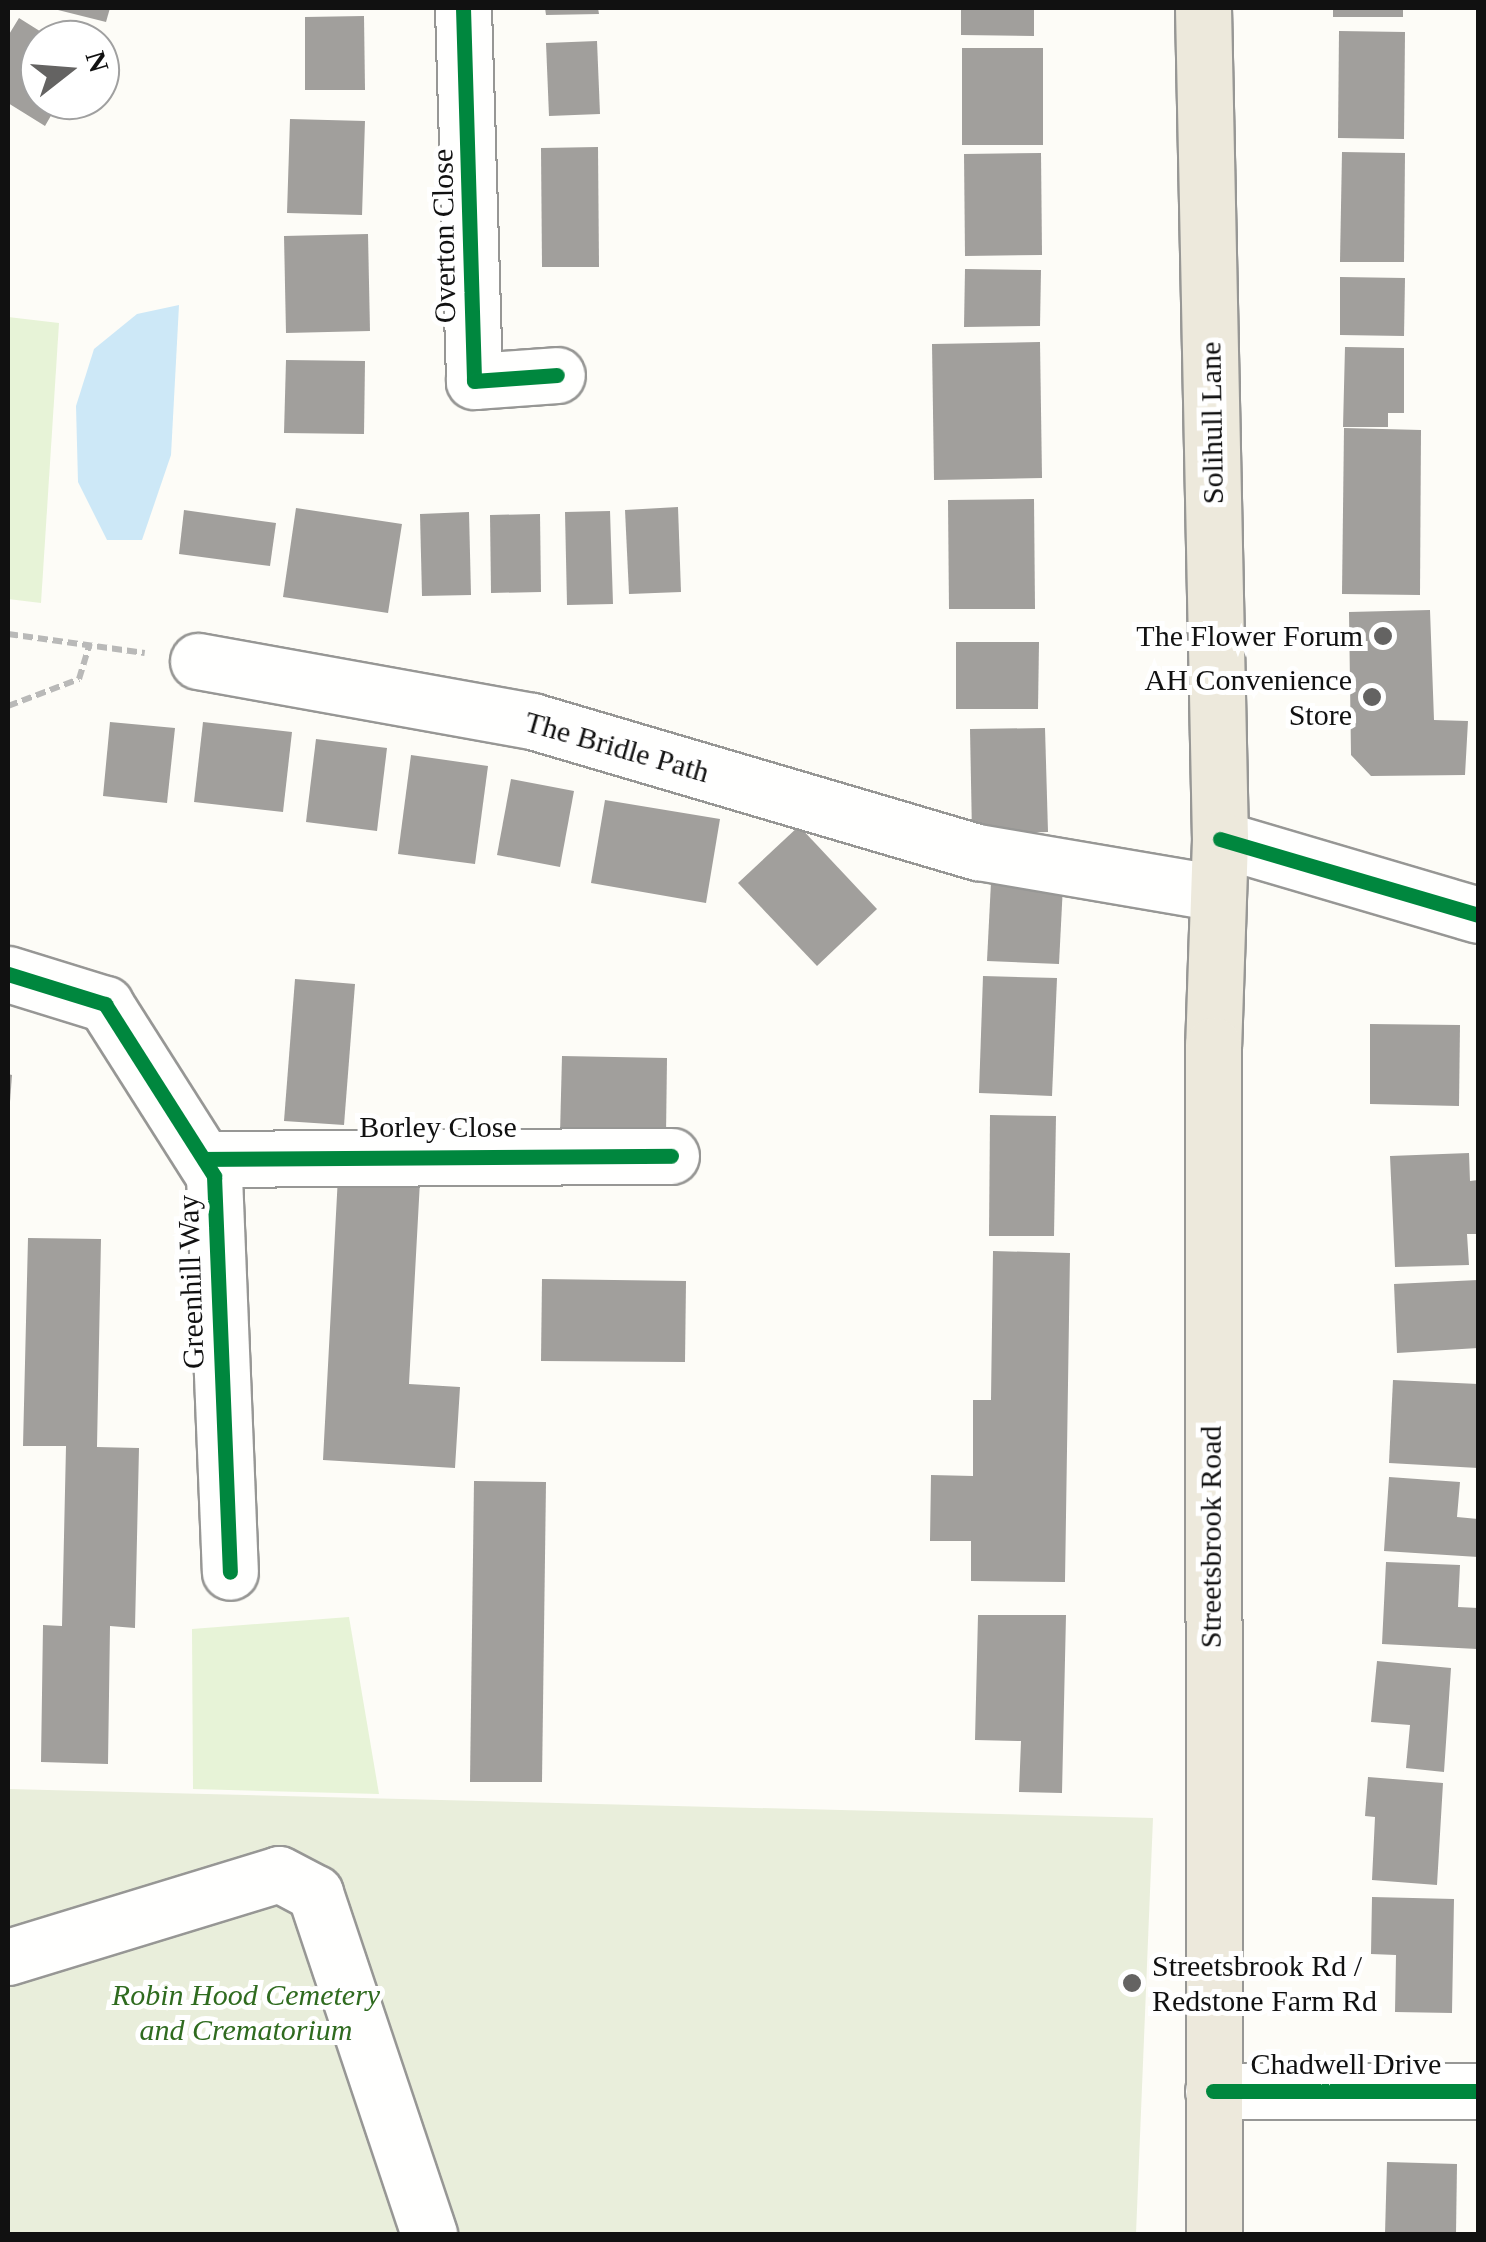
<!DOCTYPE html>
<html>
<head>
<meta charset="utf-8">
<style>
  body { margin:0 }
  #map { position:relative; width:1486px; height:2242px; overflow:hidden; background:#fdfcf7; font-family:Georgia,serif }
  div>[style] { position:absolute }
  .green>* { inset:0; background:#e7f3d7 }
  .cemetery>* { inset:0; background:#e9eedb }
  .water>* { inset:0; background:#cde8f7 }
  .building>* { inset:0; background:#a19f9c }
  .path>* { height:6px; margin-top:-3px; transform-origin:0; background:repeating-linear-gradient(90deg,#b9b9b8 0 10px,transparent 0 15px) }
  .roads { filter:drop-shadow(2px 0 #979795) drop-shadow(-2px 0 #979795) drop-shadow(0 2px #979795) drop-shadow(0 -2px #979795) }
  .minor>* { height:55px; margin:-27.5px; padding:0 27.5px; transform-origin:27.5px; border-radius:27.5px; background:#fffffe }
  .major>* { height:55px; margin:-27.5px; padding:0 27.5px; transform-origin:27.5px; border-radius:27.5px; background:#ede9dc }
  .cycleway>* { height:15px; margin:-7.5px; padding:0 7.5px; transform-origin:7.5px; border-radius:7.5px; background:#00873e }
  .dots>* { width:28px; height:28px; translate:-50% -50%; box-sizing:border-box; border:5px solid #fff; border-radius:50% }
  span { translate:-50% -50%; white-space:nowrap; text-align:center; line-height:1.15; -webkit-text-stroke:10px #fff; paint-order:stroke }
  .street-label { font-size:30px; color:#111 }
  .poi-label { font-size:30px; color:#111 }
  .right { translate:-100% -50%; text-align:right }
  .left { translate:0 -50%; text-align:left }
  .park-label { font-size:30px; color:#2f6b1f; font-style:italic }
  .frame { position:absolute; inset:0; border:10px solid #111; pointer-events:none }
  .north { position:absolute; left:20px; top:20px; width:100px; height:100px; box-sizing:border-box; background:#fff; border:2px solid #a0a0a0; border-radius:50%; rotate:73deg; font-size:28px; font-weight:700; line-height:40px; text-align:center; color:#111 }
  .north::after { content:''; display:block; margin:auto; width:35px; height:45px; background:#646362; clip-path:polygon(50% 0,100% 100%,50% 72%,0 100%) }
</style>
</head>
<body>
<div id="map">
  <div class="green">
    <div style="clip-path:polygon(8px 317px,59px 323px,41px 603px,8px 599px)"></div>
    <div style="clip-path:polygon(349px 1617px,379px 1794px,193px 1789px,192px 1629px)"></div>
  </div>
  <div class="cemetery">
    <div style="clip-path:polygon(8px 1789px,1153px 1818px,1136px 2234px,8px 2234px)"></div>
  </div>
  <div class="water">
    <div style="clip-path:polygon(179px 305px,171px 455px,142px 540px,107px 540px,78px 482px,76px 406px,94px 349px,137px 314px)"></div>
  </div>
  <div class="building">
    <div style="clip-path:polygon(50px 8px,110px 8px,106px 22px)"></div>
    <div style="clip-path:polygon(545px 8px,598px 8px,599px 14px,546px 15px)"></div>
    <div style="clip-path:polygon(961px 8px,1034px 8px,1034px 36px,961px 35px)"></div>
    <div style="clip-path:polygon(1333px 8px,1403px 8px,1403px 17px,1333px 17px)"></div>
    <div style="clip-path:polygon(364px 16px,365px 90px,305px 90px,305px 17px)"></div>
    <div style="clip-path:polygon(19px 18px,54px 40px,40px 40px,40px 100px,60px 100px,45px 126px,8px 103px,8px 36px)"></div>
    <div style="clip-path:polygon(1339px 31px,1405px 32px,1404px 139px,1338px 138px)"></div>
    <div style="clip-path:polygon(597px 41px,600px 114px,549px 116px,546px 43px)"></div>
    <div style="clip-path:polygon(962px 48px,1043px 48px,1043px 145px,962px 145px)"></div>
    <div style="clip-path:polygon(290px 119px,365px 121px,362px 215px,287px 213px)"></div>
    <div style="clip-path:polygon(598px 147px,599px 267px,542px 267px,541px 148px)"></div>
    <div style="clip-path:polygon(1342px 152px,1405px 153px,1404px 262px,1340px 262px)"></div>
    <div style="clip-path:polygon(1041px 153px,1042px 255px,965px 256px,964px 154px)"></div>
    <div style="clip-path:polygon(368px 234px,370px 331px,286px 333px,284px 236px)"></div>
    <div style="clip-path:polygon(965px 269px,1041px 270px,1040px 326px,964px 327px)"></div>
    <div style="clip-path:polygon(1340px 277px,1405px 278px,1404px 336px,1340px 335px)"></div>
    <div style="clip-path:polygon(1040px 342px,1042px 478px,934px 480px,932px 344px)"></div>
    <div style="clip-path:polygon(1345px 347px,1404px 348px,1404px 413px,1388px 413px,1388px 427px,1343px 427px)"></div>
    <div style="clip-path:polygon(286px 360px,365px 361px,364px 434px,284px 433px)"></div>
    <div style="clip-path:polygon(1344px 428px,1421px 430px,1420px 595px,1342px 594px)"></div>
    <div style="clip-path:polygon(1034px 499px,1035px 609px,949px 609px,948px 500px)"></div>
    <div style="clip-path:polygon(678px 507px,681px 592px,629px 594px,625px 510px)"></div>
    <div style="clip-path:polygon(296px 508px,402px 524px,388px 613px,283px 597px)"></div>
    <div style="clip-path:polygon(184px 510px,276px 523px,270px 566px,179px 554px)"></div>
    <div style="clip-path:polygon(610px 511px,613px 604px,567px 605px,565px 512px)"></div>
    <div style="clip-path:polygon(469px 512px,471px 595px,422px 596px,420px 514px)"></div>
    <div style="clip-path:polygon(540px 514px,541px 592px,491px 593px,490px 515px)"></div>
    <div style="clip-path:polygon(1430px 610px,1434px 720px,1468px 721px,1465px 775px,1371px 776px,1351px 755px,1349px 612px)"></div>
    <div style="clip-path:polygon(956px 642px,1039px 642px,1038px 709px,956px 709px)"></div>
    <div style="clip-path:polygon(110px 722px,175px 728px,167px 803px,103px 796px)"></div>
    <div style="clip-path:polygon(203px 722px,292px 732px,283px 812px,194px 802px)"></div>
    <div style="clip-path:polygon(1045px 728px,1048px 832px,972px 834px,970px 729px)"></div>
    <div style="clip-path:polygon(316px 739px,387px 748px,377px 831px,306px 822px)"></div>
    <div style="clip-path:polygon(411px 755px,488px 766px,475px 864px,398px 854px)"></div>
    <div style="clip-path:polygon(511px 779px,574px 791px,560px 867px,497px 855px)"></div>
    <div style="clip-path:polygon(605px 800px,720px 819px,706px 903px,591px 883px)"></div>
    <div style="clip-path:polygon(799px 826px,877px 909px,817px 966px,738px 883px)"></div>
    <div style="clip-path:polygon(991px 882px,1063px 885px,1059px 964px,987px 961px)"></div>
    <div style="clip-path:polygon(983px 976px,1057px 978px,1052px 1096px,979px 1093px)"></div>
    <div style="clip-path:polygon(295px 979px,355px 984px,344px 1125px,284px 1121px)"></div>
    <div style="clip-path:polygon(1370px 1024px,1460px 1025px,1459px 1106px,1370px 1104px)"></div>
    <div style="clip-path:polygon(562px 1056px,667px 1058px,666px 1135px,560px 1134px)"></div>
    <div style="clip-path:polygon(8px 1074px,12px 1075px,10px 1102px,8px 1102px)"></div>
    <div style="clip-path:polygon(990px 1115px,1056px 1116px,1054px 1236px,989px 1236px)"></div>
    <div style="clip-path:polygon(1469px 1153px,1470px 1181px,1478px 1180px,1478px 1234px,1467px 1234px,1469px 1265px,1395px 1267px,1390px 1156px)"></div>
    <div style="clip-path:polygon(338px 1176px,420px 1181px,409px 1384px,460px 1387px,455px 1468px,323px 1460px)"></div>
    <div style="clip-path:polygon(28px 1238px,101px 1239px,97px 1447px,139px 1448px,135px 1628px,110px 1626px,108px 1764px,41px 1762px,43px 1625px,62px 1626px,66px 1446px,23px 1446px)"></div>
    <div style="clip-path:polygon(993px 1251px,1070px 1253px,1065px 1582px,971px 1581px,971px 1541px,930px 1541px,931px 1475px,973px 1476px,973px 1400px,991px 1400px)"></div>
    <div style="clip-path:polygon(542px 1279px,686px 1281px,685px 1362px,541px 1361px)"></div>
    <div style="clip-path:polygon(1478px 1280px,1478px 1348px,1397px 1353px,1394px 1284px)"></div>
    <div style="clip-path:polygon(1393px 1380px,1478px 1384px,1478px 1468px,1389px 1463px)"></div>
    <div style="clip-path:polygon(1389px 1477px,1460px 1482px,1457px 1517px,1478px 1519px,1478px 1557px,1384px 1551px)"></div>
    <div style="clip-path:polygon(474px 1481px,546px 1482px,542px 1782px,470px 1782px)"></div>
    <div style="clip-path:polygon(1386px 1562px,1460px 1565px,1458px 1607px,1478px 1608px,1477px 1649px,1382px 1644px)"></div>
    <div style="clip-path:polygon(978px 1615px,1066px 1615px,1062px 1793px,1019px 1792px,1021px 1741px,975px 1740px)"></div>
    <div style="clip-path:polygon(1377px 1661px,1451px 1668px,1444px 1772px,1406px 1768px,1410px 1725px,1371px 1722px)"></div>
    <div style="clip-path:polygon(1368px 1777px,1443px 1783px,1437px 1885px,1372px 1880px,1375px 1817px,1365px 1816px)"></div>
    <div style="clip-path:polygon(1372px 1897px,1454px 1899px,1452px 2013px,1395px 2012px,1396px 1955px,1371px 1954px)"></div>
    <div style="clip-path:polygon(1387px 2162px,1457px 2164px,1456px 2234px,1385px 2234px)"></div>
  </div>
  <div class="path">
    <div style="left:8px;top:634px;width:138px;rotate:7.9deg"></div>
    <div style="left:8px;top:706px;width:76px;rotate:-20.8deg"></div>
    <div style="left:79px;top:679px;width:37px;rotate:-73deg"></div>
  </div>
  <div class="roads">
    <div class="minor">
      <div style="left:463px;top:8px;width:373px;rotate:88.3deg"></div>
      <div style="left:474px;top:381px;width:83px;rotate:-4.1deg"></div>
      <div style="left:198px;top:661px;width:339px;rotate:10.2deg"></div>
      <div style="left:532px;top:721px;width:465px;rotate:16.4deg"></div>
      <div style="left:978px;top:852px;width:243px;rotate:9.7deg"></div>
      <div style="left:1220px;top:839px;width:269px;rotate:16.4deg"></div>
      <div style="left:8px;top:974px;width:102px;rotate:17.2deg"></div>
      <div style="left:105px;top:1004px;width:204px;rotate:57.6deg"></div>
      <div style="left:214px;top:1176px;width:396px;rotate:87.7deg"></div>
      <div style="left:204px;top:1159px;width:467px;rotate:-0.4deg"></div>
      <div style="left:8px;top:1957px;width:283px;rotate:-17deg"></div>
      <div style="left:279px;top:1874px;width:41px;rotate:27.8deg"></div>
      <div style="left:315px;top:1893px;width:360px;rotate:71.5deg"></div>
      <div style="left:1213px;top:2091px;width:265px"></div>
    </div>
    <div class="major">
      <div style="left:1203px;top:8px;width:831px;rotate:88.83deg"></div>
      <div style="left:1220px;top:839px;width:206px;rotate:91.9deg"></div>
      <div style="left:1213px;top:1045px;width:1189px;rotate:89.95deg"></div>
    </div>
  </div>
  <div class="cycleway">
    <div style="left:463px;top:8px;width:373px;rotate:88.3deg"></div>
    <div style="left:474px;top:381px;width:83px;rotate:-4.1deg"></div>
    <div style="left:1220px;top:839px;width:269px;rotate:16.4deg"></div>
    <div style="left:8px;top:974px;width:102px;rotate:17.2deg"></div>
    <div style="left:105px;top:1004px;width:204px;rotate:57.6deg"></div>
    <div style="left:214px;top:1176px;width:396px;rotate:87.7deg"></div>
    <div style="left:204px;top:1159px;width:467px;rotate:-0.4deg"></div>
    <div style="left:1213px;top:2091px;width:265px"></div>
  </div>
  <div class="dots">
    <div style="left:1383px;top:636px;background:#646362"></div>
    <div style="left:1372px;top:697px;background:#646362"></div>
    <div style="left:1132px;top:1983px;background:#646362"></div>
  </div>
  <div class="street-label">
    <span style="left:444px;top:236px;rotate:-91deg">Overton Close</span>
    <span style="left:1212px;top:423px;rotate:-91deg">Solihull Lane</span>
    <span style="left:617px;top:747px;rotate:16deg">The Bridle Path</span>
    <span style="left:438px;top:1127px">Borley Close</span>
    <span style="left:191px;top:1282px;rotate:-92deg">Greenhill Way</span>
    <span style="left:1211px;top:1537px;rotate:-90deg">Streetsbrook Road</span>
    <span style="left:1346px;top:2064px">Chadwell Drive</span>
  </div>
  <div class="poi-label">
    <span class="right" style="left:1363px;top:636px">The Flower Forum</span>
    <span class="right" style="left:1352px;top:697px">AH Convenience<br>Store</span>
    <span class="left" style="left:1152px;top:1983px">Streetsbrook Rd /<br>Redstone Farm Rd</span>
  </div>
  <div class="park-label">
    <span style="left:246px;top:2012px">Robin Hood Cemetery<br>and Crematorium</span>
  </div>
  <div class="frame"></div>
  <div class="north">N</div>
</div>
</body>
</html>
